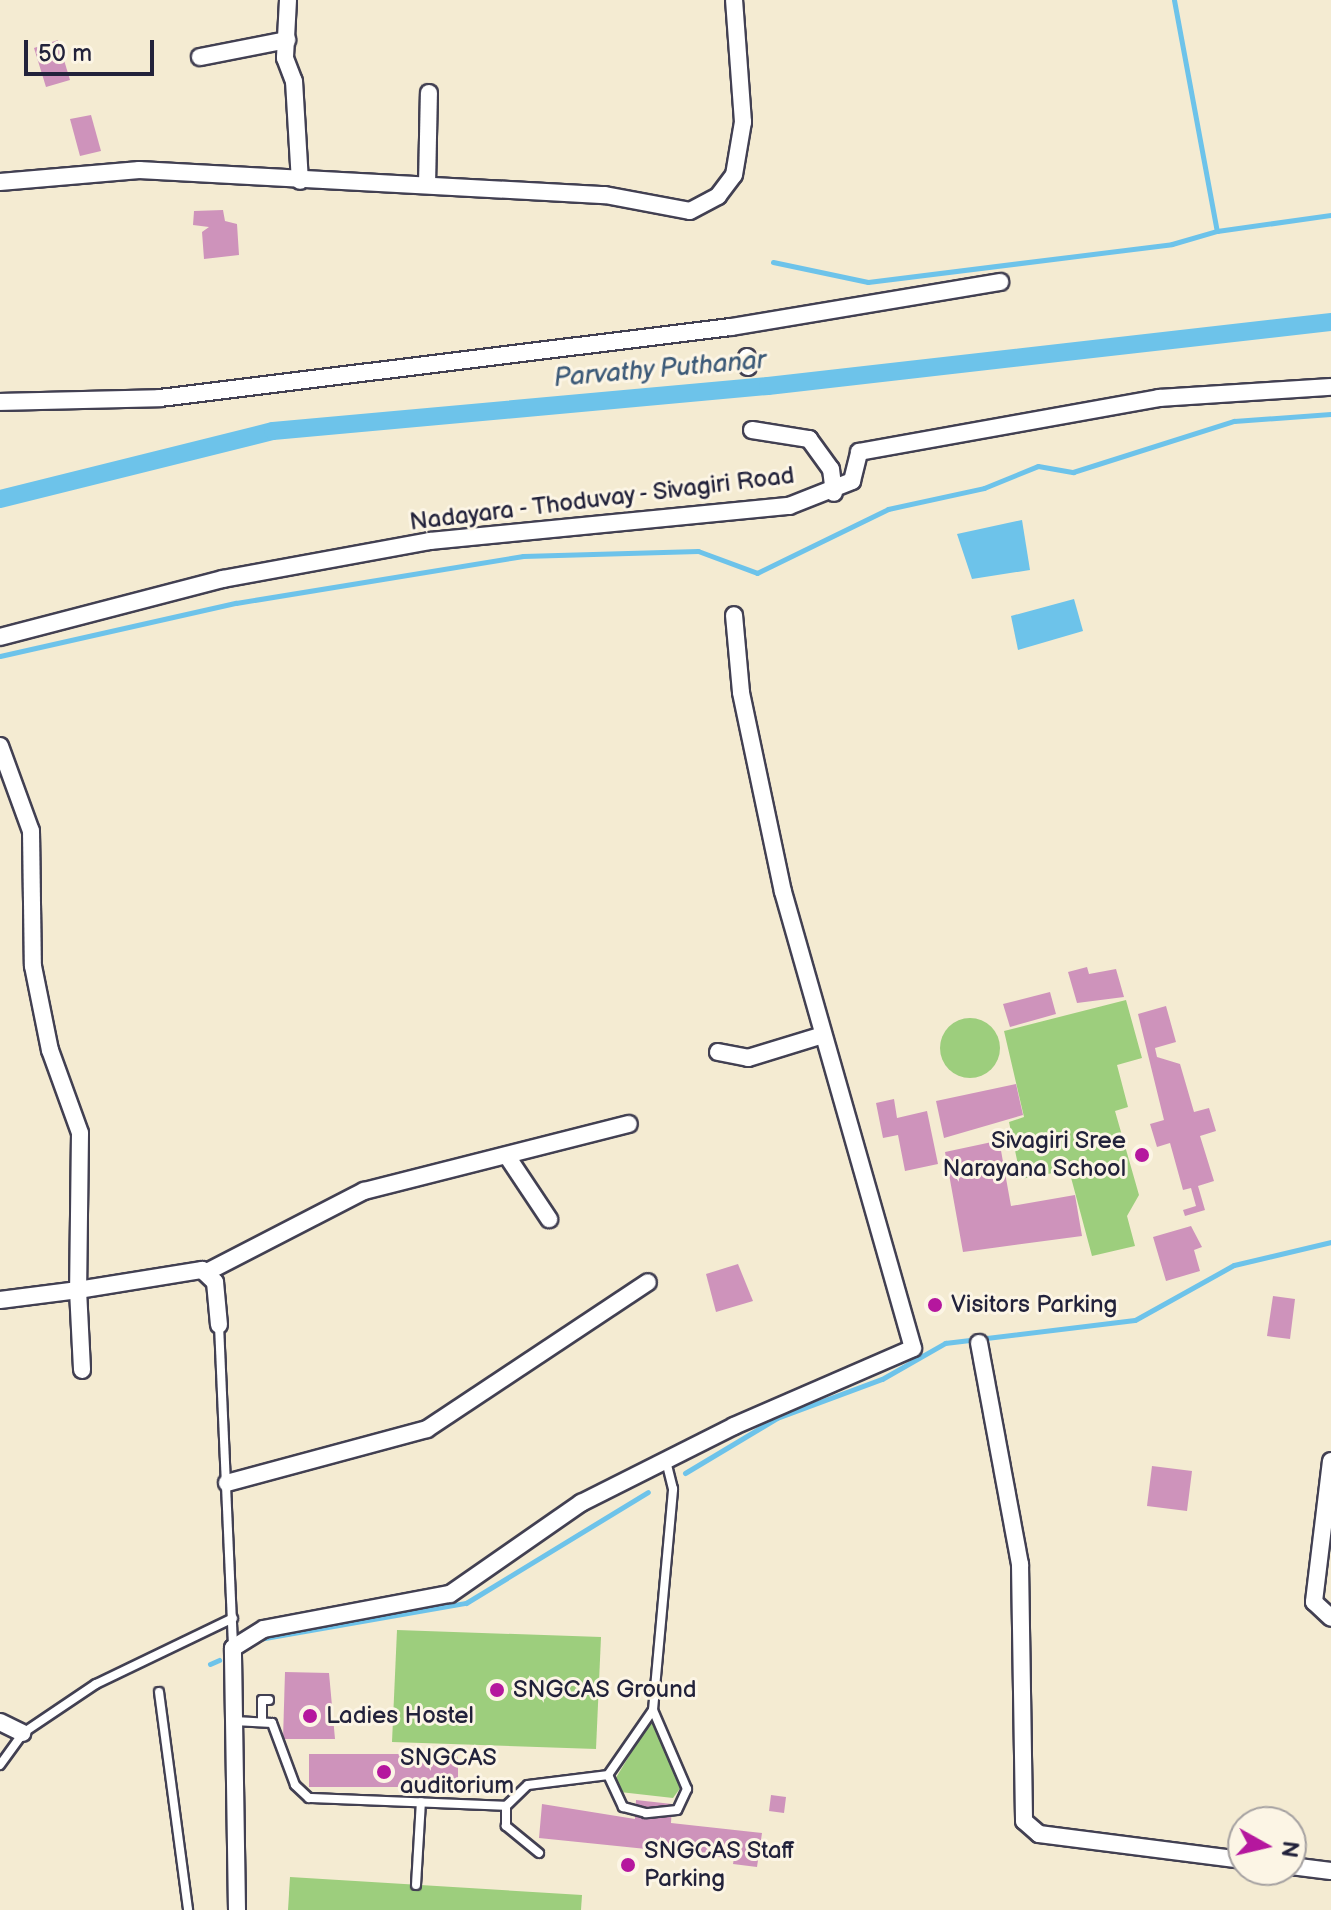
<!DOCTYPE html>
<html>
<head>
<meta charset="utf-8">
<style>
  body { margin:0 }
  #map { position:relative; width:1331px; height:1910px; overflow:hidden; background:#f4ebd2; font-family:"Balsamiq Sans",sans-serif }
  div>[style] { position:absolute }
  .green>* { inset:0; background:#9dce7d }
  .round { border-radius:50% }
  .water>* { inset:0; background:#6dc3ea }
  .stream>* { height:5px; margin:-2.5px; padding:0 2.5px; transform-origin:2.5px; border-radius:2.5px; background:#6dc3ea }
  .canal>* { height:18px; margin:-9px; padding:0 9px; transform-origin:9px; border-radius:9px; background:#6dc3ea }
  .building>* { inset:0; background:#ce93bb }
  .roads { filter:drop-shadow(2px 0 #424052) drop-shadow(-2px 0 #424052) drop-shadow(0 2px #424052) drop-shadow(0 -2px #424052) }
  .service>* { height:8px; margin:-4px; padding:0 4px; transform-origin:4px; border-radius:4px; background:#fff }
  .minor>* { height:16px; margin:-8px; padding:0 8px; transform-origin:8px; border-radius:8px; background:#fff }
  .dots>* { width:22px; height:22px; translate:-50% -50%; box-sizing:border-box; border:4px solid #fcf5e5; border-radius:50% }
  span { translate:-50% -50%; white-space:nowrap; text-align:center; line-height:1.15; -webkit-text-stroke:6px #fcf5e5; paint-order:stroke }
  .street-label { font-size:24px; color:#22223b }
  .poi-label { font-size:24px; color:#22223b }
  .right { translate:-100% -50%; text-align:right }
  .left { translate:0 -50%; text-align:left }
  .water-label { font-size:26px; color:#3c5a78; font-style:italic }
  .north { position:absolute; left:1227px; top:1806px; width:80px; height:80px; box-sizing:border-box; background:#fcf5e5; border:2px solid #a5a1a1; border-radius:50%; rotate:98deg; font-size:22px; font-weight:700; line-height:32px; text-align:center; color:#22223b }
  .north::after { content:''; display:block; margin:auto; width:28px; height:36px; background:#b5179e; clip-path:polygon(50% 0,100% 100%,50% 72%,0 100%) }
  .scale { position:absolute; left:24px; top:40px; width:130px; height:36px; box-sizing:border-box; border:4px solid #22223b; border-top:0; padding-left:10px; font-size:24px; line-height:28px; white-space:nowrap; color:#22223b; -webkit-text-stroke:6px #fcf5e5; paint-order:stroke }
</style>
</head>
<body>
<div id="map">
  <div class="green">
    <div style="clip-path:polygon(1126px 1000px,1142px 1058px,1117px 1065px,1128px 1107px,1115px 1111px,1139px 1195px,1127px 1216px,1135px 1246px,1092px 1256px,1069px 1170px,1021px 1179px,1009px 1122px,1024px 1117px,1004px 1031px)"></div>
    <div class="round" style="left:940px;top:1018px;width:60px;height:60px"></div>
    <div style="clip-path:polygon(397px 1630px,601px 1637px,596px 1749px,392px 1742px)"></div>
    <div style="clip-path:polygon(654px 1715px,681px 1787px,673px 1798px,620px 1792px,614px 1781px)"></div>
    <div style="clip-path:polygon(290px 1877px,582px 1895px,581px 1910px,288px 1910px)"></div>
  </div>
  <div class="water">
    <div style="clip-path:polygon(1022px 520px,1030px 570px,972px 579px,957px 534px)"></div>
    <div style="clip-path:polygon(1074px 599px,1083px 631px,1018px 650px,1011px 616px)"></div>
  </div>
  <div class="stream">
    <div style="left:1174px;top:0;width:235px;rotate:79.5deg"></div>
    <div style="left:1217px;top:231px;width:115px;rotate:-8deg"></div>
    <div style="left:773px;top:262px;width:97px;rotate:11.9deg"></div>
    <div style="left:868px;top:282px;width:306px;rotate:-7.1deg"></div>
    <div style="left:1172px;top:244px;width:47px;rotate:-16.1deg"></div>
    <div style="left:0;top:656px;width:242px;rotate:-12.7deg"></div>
    <div style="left:236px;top:603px;width:291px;rotate:-9.3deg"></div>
    <div style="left:523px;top:556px;width:175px;rotate:-1.6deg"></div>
    <div style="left:698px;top:551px;width:63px;rotate:20.4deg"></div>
    <div style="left:757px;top:573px;width:146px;rotate:-26deg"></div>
    <div style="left:888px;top:509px;width:98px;rotate:-12.3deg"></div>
    <div style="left:984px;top:488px;width:58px;rotate:-22.2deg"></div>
    <div style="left:1038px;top:466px;width:36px;rotate:10deg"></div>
    <div style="left:1073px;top:472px;width:169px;rotate:-17.6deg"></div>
    <div style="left:1234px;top:421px;width:97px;rotate:-4.1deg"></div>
    <div style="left:685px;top:1473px;width:107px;rotate:-30.9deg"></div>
    <div style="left:777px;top:1418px;width:112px;rotate:-20.4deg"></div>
    <div style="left:882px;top:1379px;width:73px;rotate:-29.7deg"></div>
    <div style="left:945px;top:1343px;width:191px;rotate:-6.9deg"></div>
    <div style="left:1135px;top:1320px;width:113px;rotate:-29.1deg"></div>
    <div style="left:1234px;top:1265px;width:100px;rotate:-13.3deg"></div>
    <div style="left:259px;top:1639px;width:210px;rotate:-9.9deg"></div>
    <div style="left:466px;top:1603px;width:213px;rotate:-31.4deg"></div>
    <div style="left:210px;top:1664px;width:10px;rotate:-24deg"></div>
  </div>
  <div class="canal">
    <div style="left:0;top:499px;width:281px;rotate:-14deg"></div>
    <div style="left:273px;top:431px;width:497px;rotate:-5.2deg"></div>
    <div style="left:768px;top:386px;width:567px;rotate:-6.49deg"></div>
  </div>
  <div class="building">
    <div style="clip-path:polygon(58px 40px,70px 80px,46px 87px,34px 48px)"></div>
    <div style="clip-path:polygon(91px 115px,101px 151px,80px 156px,70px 119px)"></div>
    <div style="clip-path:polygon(223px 210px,225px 221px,237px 224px,239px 255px,204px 259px,202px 232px,209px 227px,193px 225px,194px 211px)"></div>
    <div style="clip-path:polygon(1087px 967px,1089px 974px,1116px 969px,1124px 997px,1077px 1003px,1068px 972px)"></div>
    <div style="clip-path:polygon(1050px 992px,1056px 1014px,1010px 1027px,1003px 1004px)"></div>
    <div style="clip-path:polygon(1166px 1006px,1176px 1042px,1155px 1048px,1157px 1057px,1180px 1064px,1194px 1112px,1209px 1108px,1216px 1131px,1200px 1136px,1214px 1181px,1198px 1186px,1205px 1210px,1185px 1216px,1183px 1210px,1196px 1206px,1191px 1188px,1183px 1190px,1170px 1143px,1157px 1147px,1150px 1124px,1164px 1120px,1138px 1014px)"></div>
    <div style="clip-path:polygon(1016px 1084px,1023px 1115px,944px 1138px,936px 1101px)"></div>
    <div style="clip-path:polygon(894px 1099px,897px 1118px,927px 1111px,938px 1164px,905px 1171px,898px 1135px,883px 1138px,876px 1103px)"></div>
    <div style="clip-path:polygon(992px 1142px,1000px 1145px,1011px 1206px,1075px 1195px,1082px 1236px,963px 1252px,945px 1152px)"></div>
    <div style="clip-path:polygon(1191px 1226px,1202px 1247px,1194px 1250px,1200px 1271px,1166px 1281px,1153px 1237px)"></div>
    <div style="clip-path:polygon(738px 1264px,753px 1301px,716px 1312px,706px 1274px)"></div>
    <div style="clip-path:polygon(1273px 1296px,1295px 1299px,1290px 1339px,1267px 1336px)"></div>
    <div style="clip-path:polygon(1152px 1466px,1192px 1471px,1187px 1511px,1147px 1506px)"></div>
    <div style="clip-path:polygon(285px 1672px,329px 1673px,335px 1739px,283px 1739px)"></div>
    <div style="clip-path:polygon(309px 1754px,452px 1754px,458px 1757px,458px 1787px,309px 1787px)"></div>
    <div style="clip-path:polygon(771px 1795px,786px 1797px,784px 1813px,769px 1811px)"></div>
    <div style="clip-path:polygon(636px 1800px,672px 1804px,671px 1823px,762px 1833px,757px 1867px,733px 1864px,734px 1858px,539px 1838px,542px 1804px,635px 1819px)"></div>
  </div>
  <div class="roads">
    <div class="service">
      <div style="left:219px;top:1325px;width:323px;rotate:87.5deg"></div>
      <div style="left:159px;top:1692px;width:220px;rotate:82.4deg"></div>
      <div style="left:653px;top:1710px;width:86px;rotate:66.7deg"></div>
      <div style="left:687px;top:1789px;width:23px;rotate:115deg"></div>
      <div style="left:677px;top:1810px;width:31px;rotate:174deg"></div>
      <div style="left:646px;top:1813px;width:24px;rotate:-165deg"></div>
      <div style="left:623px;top:1807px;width:35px;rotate:-115deg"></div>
      <div style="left:608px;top:1775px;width:79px;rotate:-55.3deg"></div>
      <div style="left:653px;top:1710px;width:222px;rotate:-84.8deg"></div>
      <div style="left:673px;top:1489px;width:29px;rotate:-104deg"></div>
      <div style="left:234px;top:1721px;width:38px;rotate:3deg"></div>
      <div style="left:272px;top:1723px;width:66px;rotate:69.6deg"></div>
      <div style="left:295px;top:1785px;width:19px;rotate:43deg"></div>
      <div style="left:309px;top:1798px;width:197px;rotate:2.3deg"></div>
      <div style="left:262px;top:1721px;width:21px;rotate:-90deg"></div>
      <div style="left:262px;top:1700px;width:7px"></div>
      <div style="left:0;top:1765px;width:39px;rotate:-54deg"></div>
      <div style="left:23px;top:1733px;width:88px;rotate:-33.9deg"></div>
      <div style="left:96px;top:1684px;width:152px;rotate:-25.7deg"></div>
      <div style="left:539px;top:1853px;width:43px;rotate:-140.7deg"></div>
      <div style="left:506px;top:1826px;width:20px;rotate:-90deg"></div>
      <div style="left:506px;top:1806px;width:30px;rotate:-44deg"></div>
      <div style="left:528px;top:1785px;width:81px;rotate:-7.1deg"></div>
      <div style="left:416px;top:1885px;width:83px;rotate:-86.6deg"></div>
    </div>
    <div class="minor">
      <div style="left:288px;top:0;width:58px;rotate:93deg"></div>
      <div style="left:285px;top:58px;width:25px;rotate:69deg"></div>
      <div style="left:294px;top:81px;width:100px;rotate:86.6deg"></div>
      <div style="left:200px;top:57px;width:89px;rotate:-11.1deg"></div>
      <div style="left:0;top:182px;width:140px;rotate:-4.9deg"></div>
      <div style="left:139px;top:170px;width:467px;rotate:3.1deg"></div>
      <div style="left:605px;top:195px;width:86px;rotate:10.7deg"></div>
      <div style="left:690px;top:211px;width:32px;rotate:-28deg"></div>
      <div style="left:718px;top:196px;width:26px;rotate:-53deg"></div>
      <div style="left:734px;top:175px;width:54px;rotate:-80.4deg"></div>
      <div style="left:743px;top:122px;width:122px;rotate:-94.2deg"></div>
      <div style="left:427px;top:185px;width:92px;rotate:-88.8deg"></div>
      <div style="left:747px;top:357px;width:10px;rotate:84deg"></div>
      <div style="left:0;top:402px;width:160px;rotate:-1.4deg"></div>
      <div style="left:160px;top:398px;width:575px;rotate:-7.09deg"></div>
      <div style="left:731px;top:327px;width:273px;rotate:-9.5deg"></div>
      <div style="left:752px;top:430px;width:58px;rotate:9deg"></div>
      <div style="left:809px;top:439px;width:37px;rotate:54deg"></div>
      <div style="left:831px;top:469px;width:24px;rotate:83deg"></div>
      <div style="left:0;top:637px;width:230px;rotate:-14.6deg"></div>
      <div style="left:223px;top:579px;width:210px;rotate:-10.4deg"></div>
      <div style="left:430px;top:541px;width:361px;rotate:-5.6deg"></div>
      <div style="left:789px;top:506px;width:68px;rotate:-21.6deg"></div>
      <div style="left:852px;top:481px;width:30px;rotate:-76deg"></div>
      <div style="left:859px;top:452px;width:305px;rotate:-10.2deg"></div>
      <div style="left:1159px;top:398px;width:172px;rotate:-3.7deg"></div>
      <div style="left:0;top:746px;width:90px;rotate:70deg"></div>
      <div style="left:31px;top:831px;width:135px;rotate:89.2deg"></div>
      <div style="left:33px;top:966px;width:86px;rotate:78.6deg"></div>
      <div style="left:50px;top:1050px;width:88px;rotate:70.1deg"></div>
      <div style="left:80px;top:1133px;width:157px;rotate:90.7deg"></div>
      <div style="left:78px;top:1290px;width:126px;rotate:-9.2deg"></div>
      <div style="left:202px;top:1270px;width:18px;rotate:43deg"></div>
      <div style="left:215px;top:1282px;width:43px;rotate:84.7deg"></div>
      <div style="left:718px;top:1052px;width:31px;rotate:11deg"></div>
      <div style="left:748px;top:1058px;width:78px;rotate:-17deg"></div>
      <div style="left:507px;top:1156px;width:76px;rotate:56.3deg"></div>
      <div style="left:207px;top:1272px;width:177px;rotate:-27.3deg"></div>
      <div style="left:364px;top:1191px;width:273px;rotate:-14.2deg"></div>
      <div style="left:0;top:1300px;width:79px;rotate:-7.3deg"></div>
      <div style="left:78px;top:1290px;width:80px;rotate:87.1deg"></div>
      <div style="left:979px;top:1343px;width:225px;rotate:79.5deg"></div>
      <div style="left:1020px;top:1564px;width:257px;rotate:89.1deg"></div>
      <div style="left:1024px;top:1821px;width:20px;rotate:41deg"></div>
      <div style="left:1039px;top:1834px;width:206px;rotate:7.3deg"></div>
      <div style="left:1331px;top:1461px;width:142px;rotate:96.9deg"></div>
      <div style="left:1314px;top:1602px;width:23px;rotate:43deg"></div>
      <div style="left:227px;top:1483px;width:207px;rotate:-15.1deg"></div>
      <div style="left:427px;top:1429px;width:265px;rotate:-33.6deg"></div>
      <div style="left:0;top:1722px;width:25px;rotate:26deg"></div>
      <div style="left:1291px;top:1866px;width:40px;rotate:7.1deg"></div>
      <div style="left:237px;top:1910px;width:262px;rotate:-90.9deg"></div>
      <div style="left:233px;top:1648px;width:36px;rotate:-32deg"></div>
      <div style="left:264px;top:1629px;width:189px;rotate:-10.7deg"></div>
      <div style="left:450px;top:1594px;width:160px;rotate:-34.8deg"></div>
      <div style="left:581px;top:1503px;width:171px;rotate:-26.7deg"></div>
      <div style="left:734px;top:1426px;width:195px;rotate:-23.5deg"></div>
      <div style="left:913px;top:1348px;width:474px;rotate:-105.9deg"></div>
      <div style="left:783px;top:892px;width:204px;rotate:-101.9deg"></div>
      <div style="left:741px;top:692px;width:77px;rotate:-95.2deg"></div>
    </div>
  </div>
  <div class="dots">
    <div style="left:1142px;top:1155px;background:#b5179e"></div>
    <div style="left:935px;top:1305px;background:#b5179e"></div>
    <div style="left:497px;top:1690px;background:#b5179e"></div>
    <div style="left:310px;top:1716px;background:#b5179e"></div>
    <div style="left:384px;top:1772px;background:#b5179e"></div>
    <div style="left:628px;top:1865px;background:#b5179e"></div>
  </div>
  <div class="street-label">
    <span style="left:602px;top:499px;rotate:-7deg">Nadayara - Thoduvay - Sivagiri Road</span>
  </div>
  <div class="poi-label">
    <span class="right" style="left:1126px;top:1155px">Sivagiri Sree<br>Narayana School</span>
    <span class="left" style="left:951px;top:1305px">Visitors Parking</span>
    <span class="left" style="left:513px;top:1690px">SNGCAS Ground</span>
    <span class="left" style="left:326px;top:1716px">Ladies Hostel</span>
    <span class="left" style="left:400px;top:1772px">SNGCAS<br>auditorium</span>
    <span class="left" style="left:644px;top:1865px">SNGCAS Staff<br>Parking</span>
  </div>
  <div class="water-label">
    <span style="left:660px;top:370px;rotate:-5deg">Parvathy Puthanar</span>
  </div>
  <div class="north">N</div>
  <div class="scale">50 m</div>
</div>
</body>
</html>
